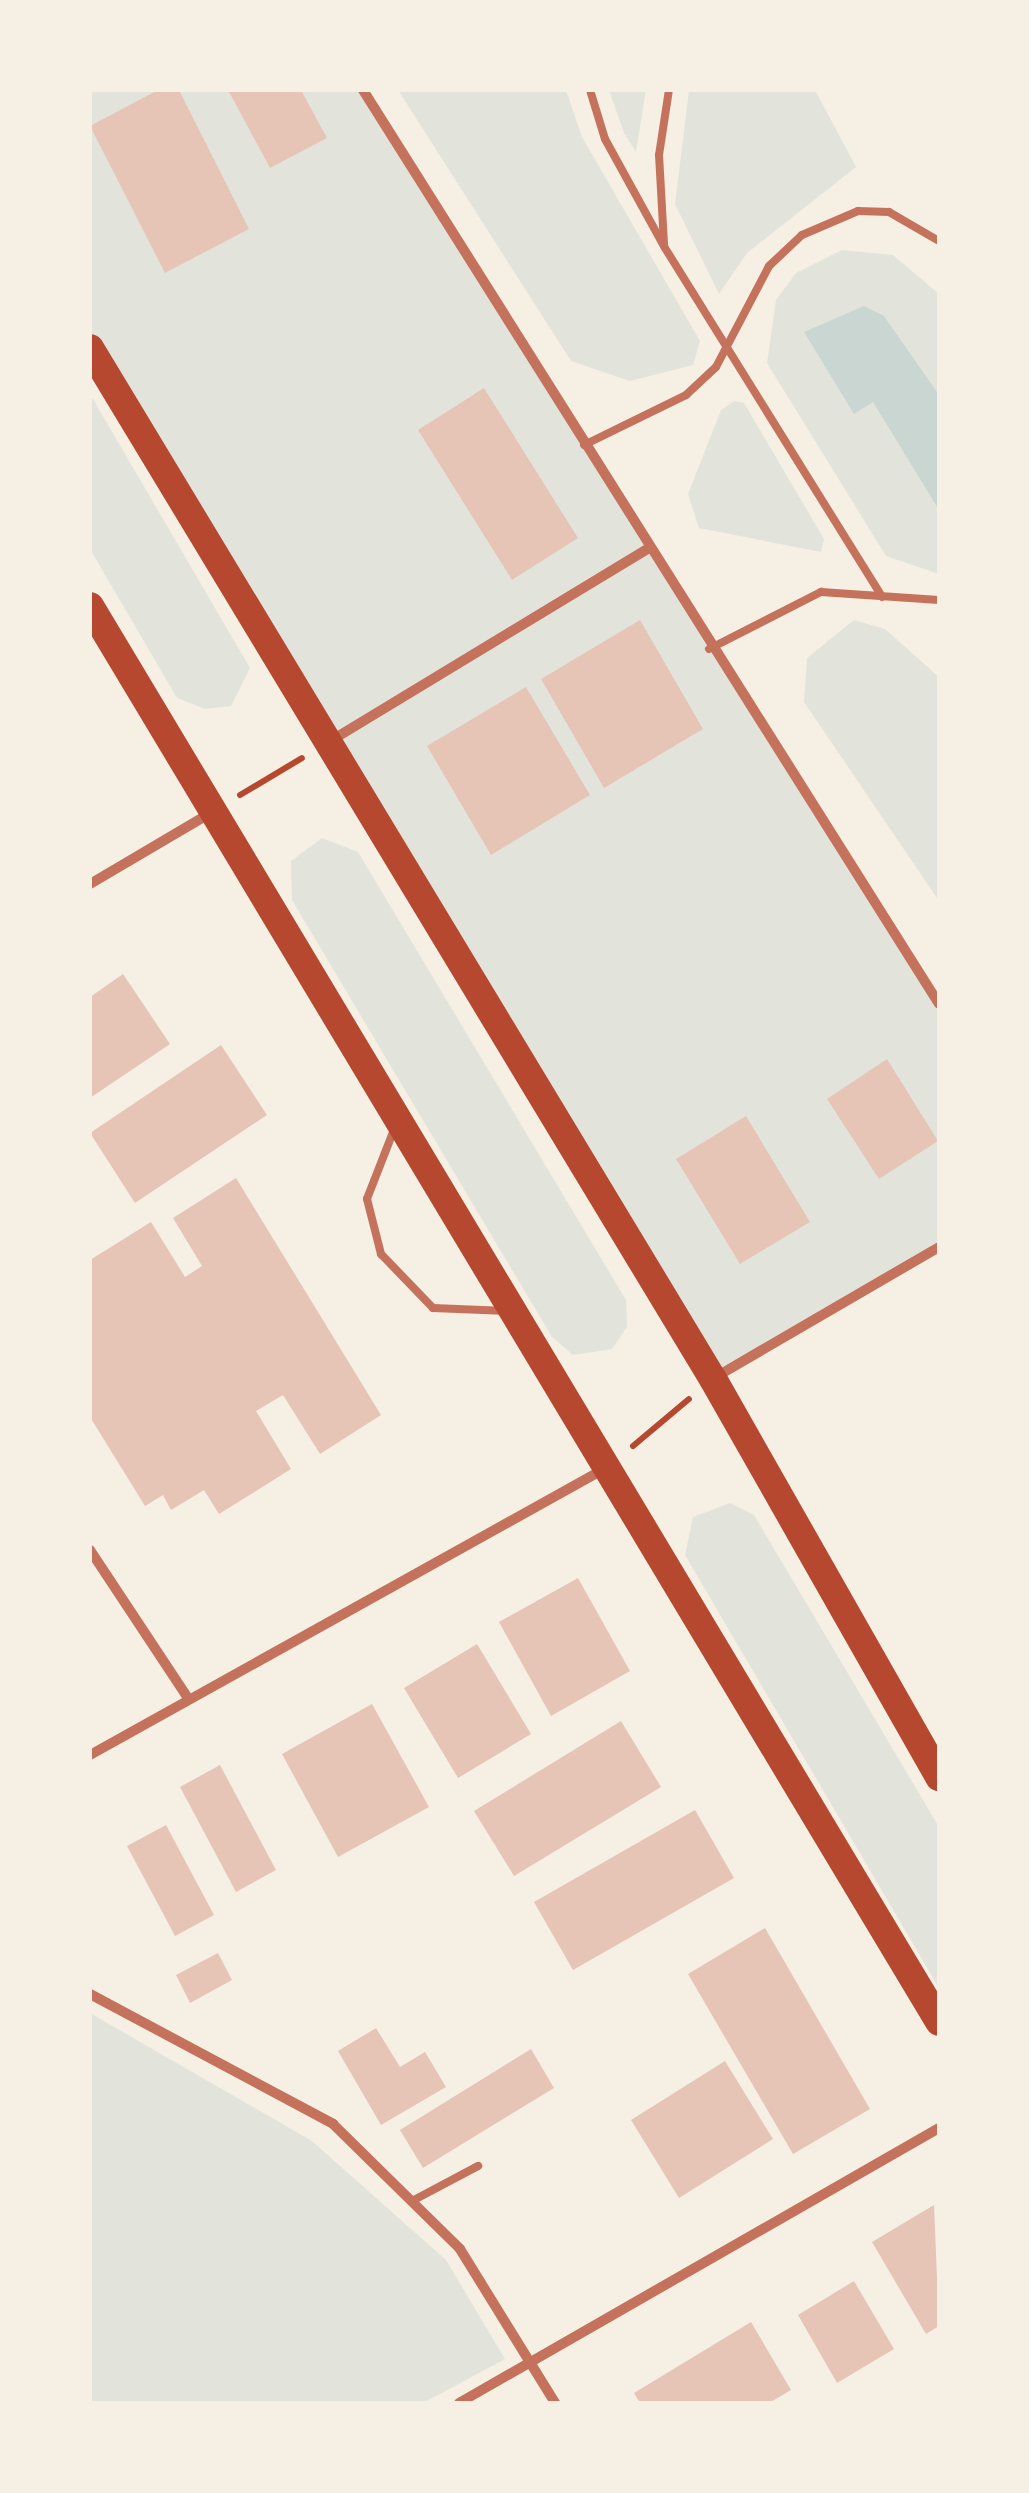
<!DOCTYPE html>
<html>
<head>
<meta charset="utf-8">
<style>
  body { margin:0 }
  #map { position:relative; width:1029px; height:2493px; overflow:hidden; background:#f6efe4; font-family:Quicksand,sans-serif }
  div>[style] { position:absolute }
  .green>* { inset:0; background:#e2e4dc }
  .water>* { inset:0; background:#c9d6d2 }
  .building>* { inset:0; background:#e6c5b7 }
  .path>* { height:6px; margin:-3px; padding:0 3px; transform-origin:3px; border-radius:3px; background:#b5482f }
  .service>* { height:8px; margin:-4px; padding:0 4px; transform-origin:4px; border-radius:4px; background:#c5725c }
  .minor>* { height:10px; margin:-5px; padding:0 5px; transform-origin:5px; border-radius:5px; background:#c5725c }
  .trunk>* { height:28px; margin:-14px; padding:0 14px; transform-origin:14px; border-radius:14px; background:#b5482f }
  span { translate:-50% -50%; white-space:nowrap; text-align:center; line-height:1.15; -webkit-text-stroke:9px #f6efe4; paint-order:stroke }
  .frame { position:absolute; inset:0; border:92px solid #f6efe4; pointer-events:none }
</style>
</head>
<body>
<div id="map">
  <div class="green">
    <div style="clip-path:polygon(90px 90px,363px 90px,939px 1004px,939px 1247px,713px 1379px,90px 348px)"></div>
    <div style="clip-path:polygon(398px 90px,566px 90px,582px 137px,700px 341px,693px 365px,630px 381px,571px 361px)"></div>
    <div style="clip-path:polygon(609px 90px,646px 90px,636px 152px,624px 133px)"></div>
    <div style="clip-path:polygon(689px 90px,815px 90px,856px 167px,747px 253px,719px 294px,675px 204px)"></div>
    <div style="clip-path:polygon(842px 250px,893px 255px,939px 294px,939px 574px,886px 556px,767px 363px,776px 300px,796px 273px)"></div>
    <div style="clip-path:polygon(90px 394px,250px 668px,231px 706px,205px 709px,177px 698px,90px 549px)"></div>
    <div style="clip-path:polygon(734px 401px,744px 403px,824px 539px,821px 552px,699px 528px,688px 494px,721px 410px)"></div>
    <div style="clip-path:polygon(854px 620px,885px 629px,939px 677px,939px 901px,804px 702px,807px 658px)"></div>
    <div style="clip-path:polygon(322px 838px,358px 852px,626px 1300px,627px 1327px,612px 1349px,573px 1355px,552px 1337px,292px 900px,291px 861px)"></div>
    <div style="clip-path:polygon(730px 1503px,754px 1515px,939px 1827px,939px 1988px,685px 1555px,693px 1517px)"></div>
    <div style="clip-path:polygon(90px 2013px,312px 2141px,446px 2260px,505px 2359px,423px 2403px,90px 2403px)"></div>
  </div>
  <div class="water">
    <div style="clip-path:polygon(864px 306px,884px 316px,939px 395px,939px 510px,873px 402px,854px 414px,804px 332px)"></div>
  </div>
  <div class="building">
    <div style="clip-path:polygon(158px 90px,179px 90px,249px 229px,165px 273px,90px 126px)"></div>
    <div style="clip-path:polygon(228px 90px,301px 90px,327px 138px,270px 168px)"></div>
    <div style="clip-path:polygon(484px 388px,578px 538px,512px 580px,418px 430px)"></div>
    <div style="clip-path:polygon(640px 620px,703px 729px,604px 788px,541px 679px)"></div>
    <div style="clip-path:polygon(526px 687px,590px 795px,491px 855px,427px 746px)"></div>
    <div style="clip-path:polygon(123px 974px,170px 1044px,90px 1098px,90px 997px)"></div>
    <div style="clip-path:polygon(221px 1045px,267px 1115px,135px 1203px,90px 1133px)"></div>
    <div style="clip-path:polygon(887px 1059px,938px 1141px,879px 1179px,827px 1099px)"></div>
    <div style="clip-path:polygon(746px 1116px,810px 1222px,740px 1264px,676px 1159px)"></div>
    <div style="clip-path:polygon(236px 1178px,381px 1415px,320px 1454px,283px 1395px,256px 1411px,291px 1469px,219px 1514px,204px 1490px,171px 1510px,163px 1495px,145px 1506px,90px 1417px,90px 1260px,151px 1222px,185px 1277px,202px 1266px,173px 1218px)"></div>
    <div style="clip-path:polygon(578px 1578px,630px 1671px,551px 1716px,499px 1622px)"></div>
    <div style="clip-path:polygon(477px 1644px,531px 1734px,458px 1778px,404px 1688px)"></div>
    <div style="clip-path:polygon(372px 1704px,429px 1807px,338px 1857px,282px 1754px)"></div>
    <div style="clip-path:polygon(621px 1721px,661px 1787px,514px 1876px,474px 1811px)"></div>
    <div style="clip-path:polygon(220px 1765px,276px 1870px,236px 1892px,180px 1787px)"></div>
    <div style="clip-path:polygon(695px 1810px,734px 1878px,573px 1970px,534px 1902px)"></div>
    <div style="clip-path:polygon(166px 1825px,214px 1915px,175px 1936px,127px 1846px)"></div>
    <div style="clip-path:polygon(765px 1928px,870px 2109px,793px 2154px,688px 1974px)"></div>
    <div style="clip-path:polygon(218px 1953px,232px 1980px,190px 2003px,176px 1975px)"></div>
    <div style="clip-path:polygon(376px 2028px,400px 2067px,425px 2052px,446px 2087px,381px 2125px,338px 2051px)"></div>
    <div style="clip-path:polygon(531px 2049px,554px 2088px,423px 2168px,400px 2130px)"></div>
    <div style="clip-path:polygon(725px 2061px,773px 2139px,679px 2198px,631px 2120px)"></div>
    <div style="clip-path:polygon(934px 2205px,939px 2326px,926px 2334px,872px 2242px)"></div>
    <div style="clip-path:polygon(854px 2281px,894px 2349px,837px 2383px,798px 2315px)"></div>
    <div style="clip-path:polygon(751px 2322px,791px 2390px,769px 2403px,640px 2403px,634px 2393px)"></div>
  </div>
  <div class="path">
    <div style="left:240px;top:795px;width:72px;rotate:-30.8deg"></div>
    <div style="left:633px;top:1446px;width:73px;rotate:-40deg"></div>
  </div>
  <div class="service">
    <div style="left:590px;top:90px;width:51px;rotate:73deg"></div>
    <div style="left:605px;top:139px;width:124px;rotate:61.2deg"></div>
    <div style="left:665px;top:248px;width:411px;rotate:58.1deg"></div>
    <div style="left:664px;top:244px;width:89px;rotate:-93.2deg"></div>
    <div style="left:659px;top:155px;width:66px;rotate:-81.3deg"></div>
    <div style="left:584px;top:445px;width:114px;rotate:-26.1deg"></div>
    <div style="left:686px;top:395px;width:41px;rotate:-43deg"></div>
    <div style="left:716px;top:367px;width:114px;rotate:-62.3deg"></div>
    <div style="left:769px;top:266px;width:45px;rotate:-43.2deg"></div>
    <div style="left:802px;top:235px;width:61px;rotate:-23.2deg"></div>
    <div style="left:858px;top:211px;width:31px;rotate:2deg"></div>
    <div style="left:889px;top:212px;width:58px;rotate:30.1deg"></div>
    <div style="left:709px;top:649px;width:126px;rotate:-27deg"></div>
    <div style="left:821px;top:592px;width:118px;rotate:3.9deg"></div>
    <div style="left:395px;top:1127px;width:77px;rotate:111.3deg"></div>
    <div style="left:367px;top:1199px;width:57px;rotate:75.7deg"></div>
    <div style="left:381px;top:1254px;width:75px;rotate:46.1deg"></div>
    <div style="left:433px;top:1308px;width:74px;rotate:2.3deg"></div>
    <div style="left:412px;top:2201px;width:75px;rotate:-27.9deg"></div>
  </div>
  <div class="minor">
    <div style="left:363px;top:90px;width:1080px;rotate:57.78deg"></div>
    <div style="left:332px;top:740px;width:368px;rotate:-31.2deg"></div>
    <div style="left:90px;top:884px;width:142px;rotate:-30.5deg"></div>
    <div style="left:714px;top:1378px;width:260px;rotate:-30.2deg"></div>
    <div style="left:90px;top:1550px;width:178px;rotate:56.5deg"></div>
    <div style="left:90px;top:1755px;width:588px;rotate:-29.09deg"></div>
    <div style="left:90px;top:1994px;width:276px;rotate:28.1deg"></div>
    <div style="left:333px;top:2124px;width:178px;rotate:44.5deg"></div>
    <div style="left:460px;top:2249px;width:181px;rotate:58.3deg"></div>
    <div style="left:459px;top:2403px;width:553px;rotate:-29.81deg"></div>
  </div>
  <div class="trunk">
    <div style="left:90px;top:348px;width:1205px;rotate:58.86deg"></div>
    <div style="left:713px;top:1379px;width:458px;rotate:60.4deg"></div>
    <div style="left:90px;top:606px;width:1651px;rotate:59.05deg"></div>
  </div>
  <div class="frame"></div>
</div>
</body>
</html>
